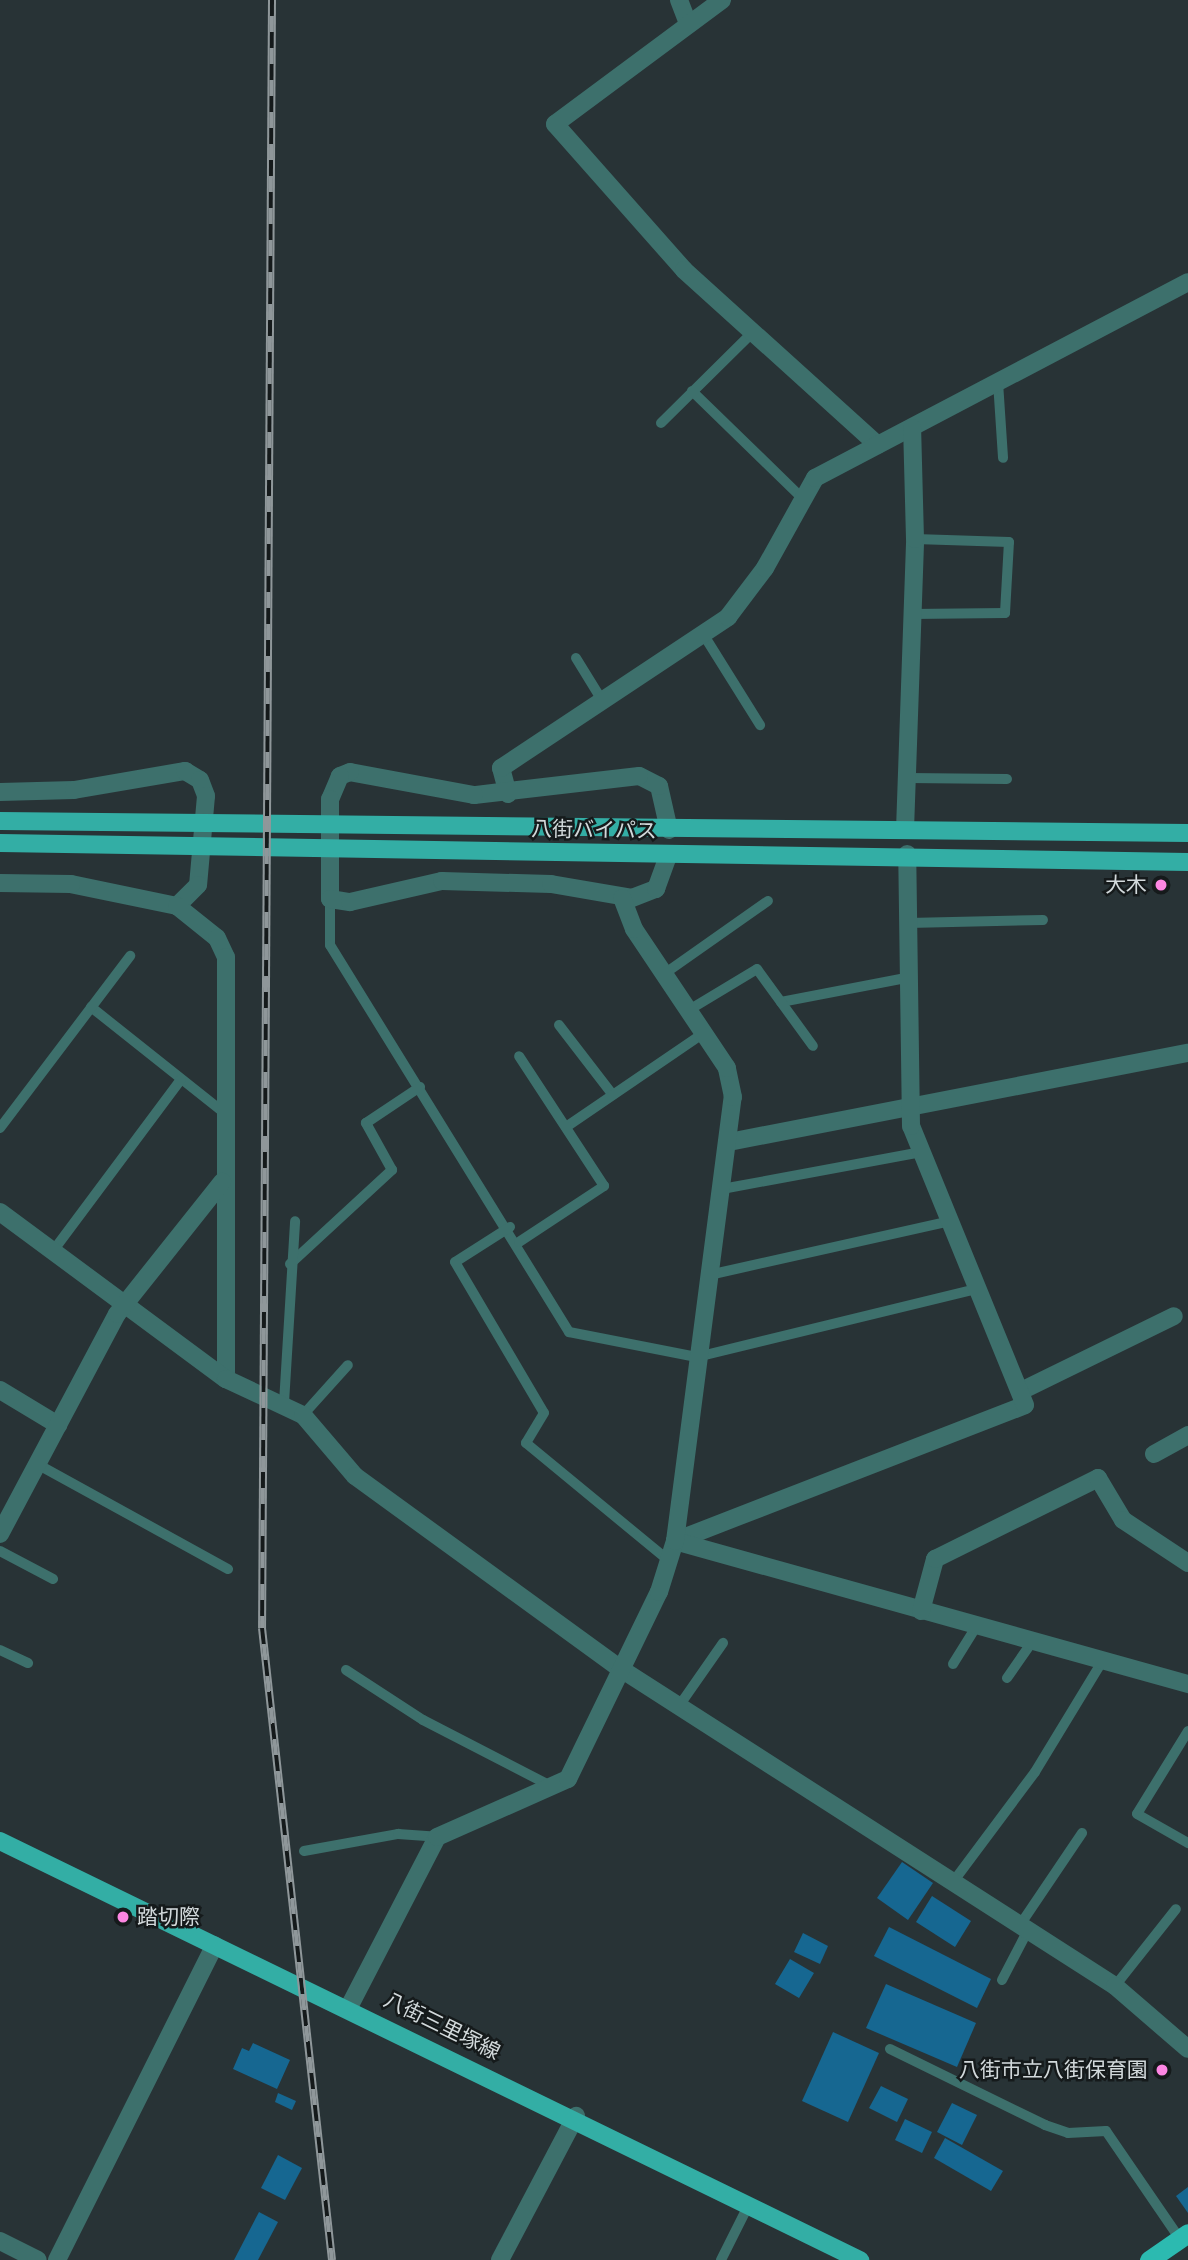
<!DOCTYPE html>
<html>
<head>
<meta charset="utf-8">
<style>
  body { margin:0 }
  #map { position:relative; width:1188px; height:2260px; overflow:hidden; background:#283336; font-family:"Space Grotesk","Noto Sans JP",sans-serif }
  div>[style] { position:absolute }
  .building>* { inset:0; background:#166791 }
  .service>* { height:10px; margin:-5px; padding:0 5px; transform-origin:5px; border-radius:5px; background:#3d706c }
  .minor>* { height:18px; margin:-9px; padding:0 9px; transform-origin:9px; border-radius:9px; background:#3d706c }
  .primary>* { height:18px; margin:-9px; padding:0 9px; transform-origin:9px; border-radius:9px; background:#33aea5 }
  .trunk>* { height:19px; margin:-9.5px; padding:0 9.5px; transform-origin:9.5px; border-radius:9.5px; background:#2cbab0 }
  .rail>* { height:8px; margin-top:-4px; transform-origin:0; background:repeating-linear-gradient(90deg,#151a1b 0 16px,#8f979a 0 32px); box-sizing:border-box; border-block:2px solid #8f979a }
  .dots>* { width:19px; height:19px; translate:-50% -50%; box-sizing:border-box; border:4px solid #151a1b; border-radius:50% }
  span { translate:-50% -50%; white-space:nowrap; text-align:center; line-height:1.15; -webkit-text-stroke:5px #151a1b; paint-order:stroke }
  .street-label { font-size:21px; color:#d2d9db }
  .poi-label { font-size:21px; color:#d2d9db }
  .right { translate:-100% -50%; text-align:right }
  .left { translate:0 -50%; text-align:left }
</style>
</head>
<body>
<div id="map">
  <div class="building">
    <div style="clip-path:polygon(902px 1862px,933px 1883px,908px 1920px,877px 1898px)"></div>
    <div style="clip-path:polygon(932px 1896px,971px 1921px,955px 1947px,916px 1922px)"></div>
    <div style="clip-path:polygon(889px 1927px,991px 1979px,977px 2008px,874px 1956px)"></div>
    <div style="clip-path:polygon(803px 1933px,828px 1946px,820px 1964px,794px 1952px)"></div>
    <div style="clip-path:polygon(790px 1959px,814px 1973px,799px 1998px,775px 1984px)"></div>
    <div style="clip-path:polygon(886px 1984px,976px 2023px,957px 2067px,866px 2028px)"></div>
    <div style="clip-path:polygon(833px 2032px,879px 2053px,848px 2122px,802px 2101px)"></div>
    <div style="clip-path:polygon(253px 2043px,290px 2060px,277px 2089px,233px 2069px,242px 2048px,249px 2051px)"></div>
    <div style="clip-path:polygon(881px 2086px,908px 2099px,897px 2122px,869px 2108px)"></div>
    <div style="clip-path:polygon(278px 2093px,296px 2101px,292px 2110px,275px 2102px)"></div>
    <div style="clip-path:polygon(952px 2103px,977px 2115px,962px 2145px,937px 2132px)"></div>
    <div style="clip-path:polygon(905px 2119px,932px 2132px,922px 2153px,895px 2140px)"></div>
    <div style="clip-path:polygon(945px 2138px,1003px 2171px,991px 2191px,934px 2158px)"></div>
    <div style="clip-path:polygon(278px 2155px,302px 2168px,285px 2200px,261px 2188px)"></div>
    <div style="clip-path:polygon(1188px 2187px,1188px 2213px,1176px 2196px)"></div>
    <div style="clip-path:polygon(259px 2212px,278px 2222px,258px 2260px,234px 2260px)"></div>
  </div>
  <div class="service">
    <div style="left:998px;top:382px;width:76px;rotate:86.2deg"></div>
    <div style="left:692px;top:391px;width:152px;rotate:44.2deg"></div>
    <div style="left:661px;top:423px;width:125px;rotate:-44.7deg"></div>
    <div style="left:912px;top:614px;width:93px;rotate:-0.6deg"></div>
    <div style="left:1005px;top:613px;width:71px;rotate:-86.8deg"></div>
    <div style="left:1009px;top:542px;width:94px;rotate:-178.2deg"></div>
    <div style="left:705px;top:637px;width:104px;rotate:58deg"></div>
    <div style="left:576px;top:658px;width:46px;rotate:58.4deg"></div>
    <div style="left:908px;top:778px;width:99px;rotate:0.6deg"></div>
    <div style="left:330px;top:899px;width:46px;rotate:90deg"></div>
    <div style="left:330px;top:945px;width:455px;rotate:58.3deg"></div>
    <div style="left:569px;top:1332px;width:130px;rotate:11.1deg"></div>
    <div style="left:697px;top:1357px;width:288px;rotate:-13.7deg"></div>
    <div style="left:908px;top:923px;width:135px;rotate:-1.3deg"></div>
    <div style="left:664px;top:974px;width:127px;rotate:-35.1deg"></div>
    <div style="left:781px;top:1002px;width:127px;rotate:-10.9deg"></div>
    <div style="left:91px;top:1007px;width:169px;rotate:38.5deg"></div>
    <div style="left:689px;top:1010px;width:79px;rotate:-31.1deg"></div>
    <div style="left:757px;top:969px;width:95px;rotate:54deg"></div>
    <div style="left:559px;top:1025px;width:88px;rotate:52.4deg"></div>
    <div style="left:566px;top:1127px;width:167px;rotate:-34.3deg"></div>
    <div style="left:0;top:1128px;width:216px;rotate:-52.9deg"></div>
    <div style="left:722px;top:1189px;width:203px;rotate:-10.5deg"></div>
    <div style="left:510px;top:1227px;width:65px;rotate:147.5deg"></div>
    <div style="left:455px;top:1262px;width:175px;rotate:59.5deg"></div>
    <div style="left:544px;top:1413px;width:35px;rotate:121deg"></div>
    <div style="left:526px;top:1443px;width:185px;rotate:39.5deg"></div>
    <div style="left:519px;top:1242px;width:102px;rotate:-33.4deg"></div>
    <div style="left:604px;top:1186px;width:155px;rotate:-123.2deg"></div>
    <div style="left:53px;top:1251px;width:214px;rotate:-53.3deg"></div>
    <div style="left:290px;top:1264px;width:139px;rotate:-42.7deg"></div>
    <div style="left:392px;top:1170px;width:54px;rotate:-119deg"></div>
    <div style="left:366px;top:1123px;width:65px;rotate:-33.7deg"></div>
    <div style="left:709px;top:1275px;width:247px;rotate:-12.6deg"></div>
    <div style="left:284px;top:1403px;width:182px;rotate:-86.5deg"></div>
    <div style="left:303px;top:1415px;width:67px;rotate:-48deg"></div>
    <div style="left:37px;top:1464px;width:218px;rotate:28.8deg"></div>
    <div style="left:0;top:1551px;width:60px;rotate:27.8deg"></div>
    <div style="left:0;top:1650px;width:31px;rotate:25deg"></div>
    <div style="left:953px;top:1664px;width:44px;rotate:-58.1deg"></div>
    <div style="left:346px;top:1670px;width:92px;rotate:33deg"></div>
    <div style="left:423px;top:1720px;width:144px;rotate:27.3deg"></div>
    <div style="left:1007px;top:1678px;width:44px;rotate:-55.2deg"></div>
    <div style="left:679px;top:1706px;width:77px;rotate:-55.1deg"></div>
    <div style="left:1188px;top:1731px;width:97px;rotate:121.6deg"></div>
    <div style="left:1137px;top:1814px;width:59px;rotate:29.6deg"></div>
    <div style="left:304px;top:1851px;width:96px;rotate:-10.3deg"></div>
    <div style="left:398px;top:1834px;width:39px;rotate:4deg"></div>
    <div style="left:953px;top:1882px;width:137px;rotate:-53.3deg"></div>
    <div style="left:1035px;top:1772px;width:129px;rotate:-58.7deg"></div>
    <div style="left:1020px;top:1925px;width:111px;rotate:-56deg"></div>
    <div style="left:1002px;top:1980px;width:56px;rotate:-62.5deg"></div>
    <div style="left:1115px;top:1986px;width:98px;rotate:-51.6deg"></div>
    <div style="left:890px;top:2049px;width:173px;rotate:26.1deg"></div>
    <div style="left:1045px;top:2125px;width:24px;rotate:19deg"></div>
    <div style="left:1068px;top:2133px;width:38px;rotate:-3deg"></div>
    <div style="left:1106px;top:2131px;width:131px;rotate:55.6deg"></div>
    <div style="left:721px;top:2260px;width:63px;rotate:-63.4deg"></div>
  </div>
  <div class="minor">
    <div style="left:679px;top:0;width:22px;rotate:69deg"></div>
    <div style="left:722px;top:0;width:208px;rotate:143.4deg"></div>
    <div style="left:555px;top:124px;width:195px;rotate:48.5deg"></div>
    <div style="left:684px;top:270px;width:261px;rotate:42.1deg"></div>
    <div style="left:0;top:792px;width:74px;rotate:-1.5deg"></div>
    <div style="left:74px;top:790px;width:113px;rotate:-9.7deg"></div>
    <div style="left:185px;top:771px;width:17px;rotate:31deg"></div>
    <div style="left:200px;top:780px;width:17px;rotate:69deg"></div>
    <div style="left:206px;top:796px;width:89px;rotate:95.1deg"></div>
    <div style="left:198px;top:885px;width:30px;rotate:135deg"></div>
    <div style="left:177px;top:906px;width:108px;rotate:-168.3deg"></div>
    <div style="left:71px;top:884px;width:71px;rotate:-179.2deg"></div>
    <div style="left:508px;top:794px;width:27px;rotate:-105deg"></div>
    <div style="left:501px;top:768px;width:273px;rotate:-33.6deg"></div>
    <div style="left:728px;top:617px;width:61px;rotate:-52.9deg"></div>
    <div style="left:765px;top:568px;width:103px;rotate:-60.9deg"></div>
    <div style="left:815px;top:478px;width:421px;rotate:-27.7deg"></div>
    <div style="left:669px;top:830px;width:45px;rotate:-102.8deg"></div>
    <div style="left:659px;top:786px;width:22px;rotate:-153deg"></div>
    <div style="left:639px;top:776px;width:166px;rotate:173.4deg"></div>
    <div style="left:474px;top:795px;width:126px;rotate:-169.5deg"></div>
    <div style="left:350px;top:772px;width:11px;rotate:158deg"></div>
    <div style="left:340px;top:776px;width:25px;rotate:113deg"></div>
    <div style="left:330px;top:799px;width:100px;rotate:90deg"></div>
    <div style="left:330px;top:899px;width:20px;rotate:9deg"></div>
    <div style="left:350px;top:902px;width:94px;rotate:-12.9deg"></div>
    <div style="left:442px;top:881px;width:109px;rotate:1.6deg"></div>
    <div style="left:551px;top:884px;width:82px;rotate:9.8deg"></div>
    <div style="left:632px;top:898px;width:26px;rotate:-21deg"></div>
    <div style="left:656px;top:889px;width:37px;rotate:-70deg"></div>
    <div style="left:905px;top:830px;width:291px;rotate:-88deg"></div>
    <div style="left:915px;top:539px;width:111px;rotate:-91.5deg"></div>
    <div style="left:177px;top:906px;width:51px;rotate:38.7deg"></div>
    <div style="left:217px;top:938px;width:21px;rotate:65deg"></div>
    <div style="left:226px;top:957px;width:422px;rotate:90deg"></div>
    <div style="left:729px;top:1142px;width:468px;rotate:-11deg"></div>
    <div style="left:0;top:1212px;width:281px;rotate:36.5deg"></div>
    <div style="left:226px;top:1379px;width:85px;rotate:25.1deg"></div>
    <div style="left:303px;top:1415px;width:80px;rotate:49.6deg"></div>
    <div style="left:355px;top:1476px;width:329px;rotate:36deg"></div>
    <div style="left:621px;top:1669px;width:587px;rotate:32.69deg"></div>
    <div style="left:1115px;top:1986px;width:96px;rotate:40.8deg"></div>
    <div style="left:0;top:1390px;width:68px;rotate:31.1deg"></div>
    <div style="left:1021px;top:1391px;width:170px;rotate:-26.1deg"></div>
    <div style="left:1154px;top:1454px;width:39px;rotate:-29deg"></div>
    <div style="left:0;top:1534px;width:249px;rotate:-62deg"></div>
    <div style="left:117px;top:1314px;width:169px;rotate:-51.5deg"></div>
    <div style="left:675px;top:1541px;width:375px;rotate:-21.2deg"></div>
    <div style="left:1025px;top:1405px;width:301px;rotate:-112.2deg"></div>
    <div style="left:911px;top:1126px;width:272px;rotate:-90.8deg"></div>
    <div style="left:675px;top:1541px;width:533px;rotate:15.58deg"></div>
    <div style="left:921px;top:1611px;width:54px;rotate:-74.9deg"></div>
    <div style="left:935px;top:1559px;width:182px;rotate:-26.4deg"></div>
    <div style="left:1098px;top:1478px;width:49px;rotate:59.2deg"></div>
    <div style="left:1123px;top:1520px;width:78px;rotate:33.5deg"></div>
    <div style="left:349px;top:2007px;width:191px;rotate:-62.6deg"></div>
    <div style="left:437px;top:1837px;width:143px;rotate:-23.9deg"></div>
    <div style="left:568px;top:1779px;width:208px;rotate:-64.1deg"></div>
    <div style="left:659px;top:1592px;width:53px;rotate:-72.6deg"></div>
    <div style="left:675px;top:1541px;width:448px;rotate:-82.6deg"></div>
    <div style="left:733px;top:1097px;width:30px;rotate:-102deg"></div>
    <div style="left:727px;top:1068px;width:167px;rotate:-123.8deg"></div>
    <div style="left:634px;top:929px;width:33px;rotate:-111deg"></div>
    <div style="left:0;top:2241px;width:42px;rotate:26.6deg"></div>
    <div style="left:57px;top:2260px;width:352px;rotate:-63.4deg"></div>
    <div style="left:500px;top:2260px;width:163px;rotate:-62.2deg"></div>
  </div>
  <div class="primary">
    <div style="left:0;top:821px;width:1188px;rotate:0.58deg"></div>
    <div style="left:0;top:843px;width:1188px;rotate:0.92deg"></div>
    <div style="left:0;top:1841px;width:957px;rotate:25.98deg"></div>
  </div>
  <div class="trunk">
    <div style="left:1149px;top:2260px;width:47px;rotate:-34.7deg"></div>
  </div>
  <div class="rail">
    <div style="left:272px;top:0;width:1628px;rotate:90.35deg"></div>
    <div style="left:262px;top:1628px;width:636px;rotate:83.68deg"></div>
  </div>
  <div class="dots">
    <div style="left:1161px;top:885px;background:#fd86e2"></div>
    <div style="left:123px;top:1917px;background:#fd86e2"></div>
    <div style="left:1162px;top:2070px;background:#fd86e2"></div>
  </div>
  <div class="street-label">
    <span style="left:594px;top:830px;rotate:1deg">八街バイパス</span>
    <span style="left:442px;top:2026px;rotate:26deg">八街三里塚線</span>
  </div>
  <div class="poi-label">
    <span class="right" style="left:1147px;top:885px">大木</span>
    <span class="left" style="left:137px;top:1917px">踏切際</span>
    <span class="right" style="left:1148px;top:2070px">八街市立八街保育園</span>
  </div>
</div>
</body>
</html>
